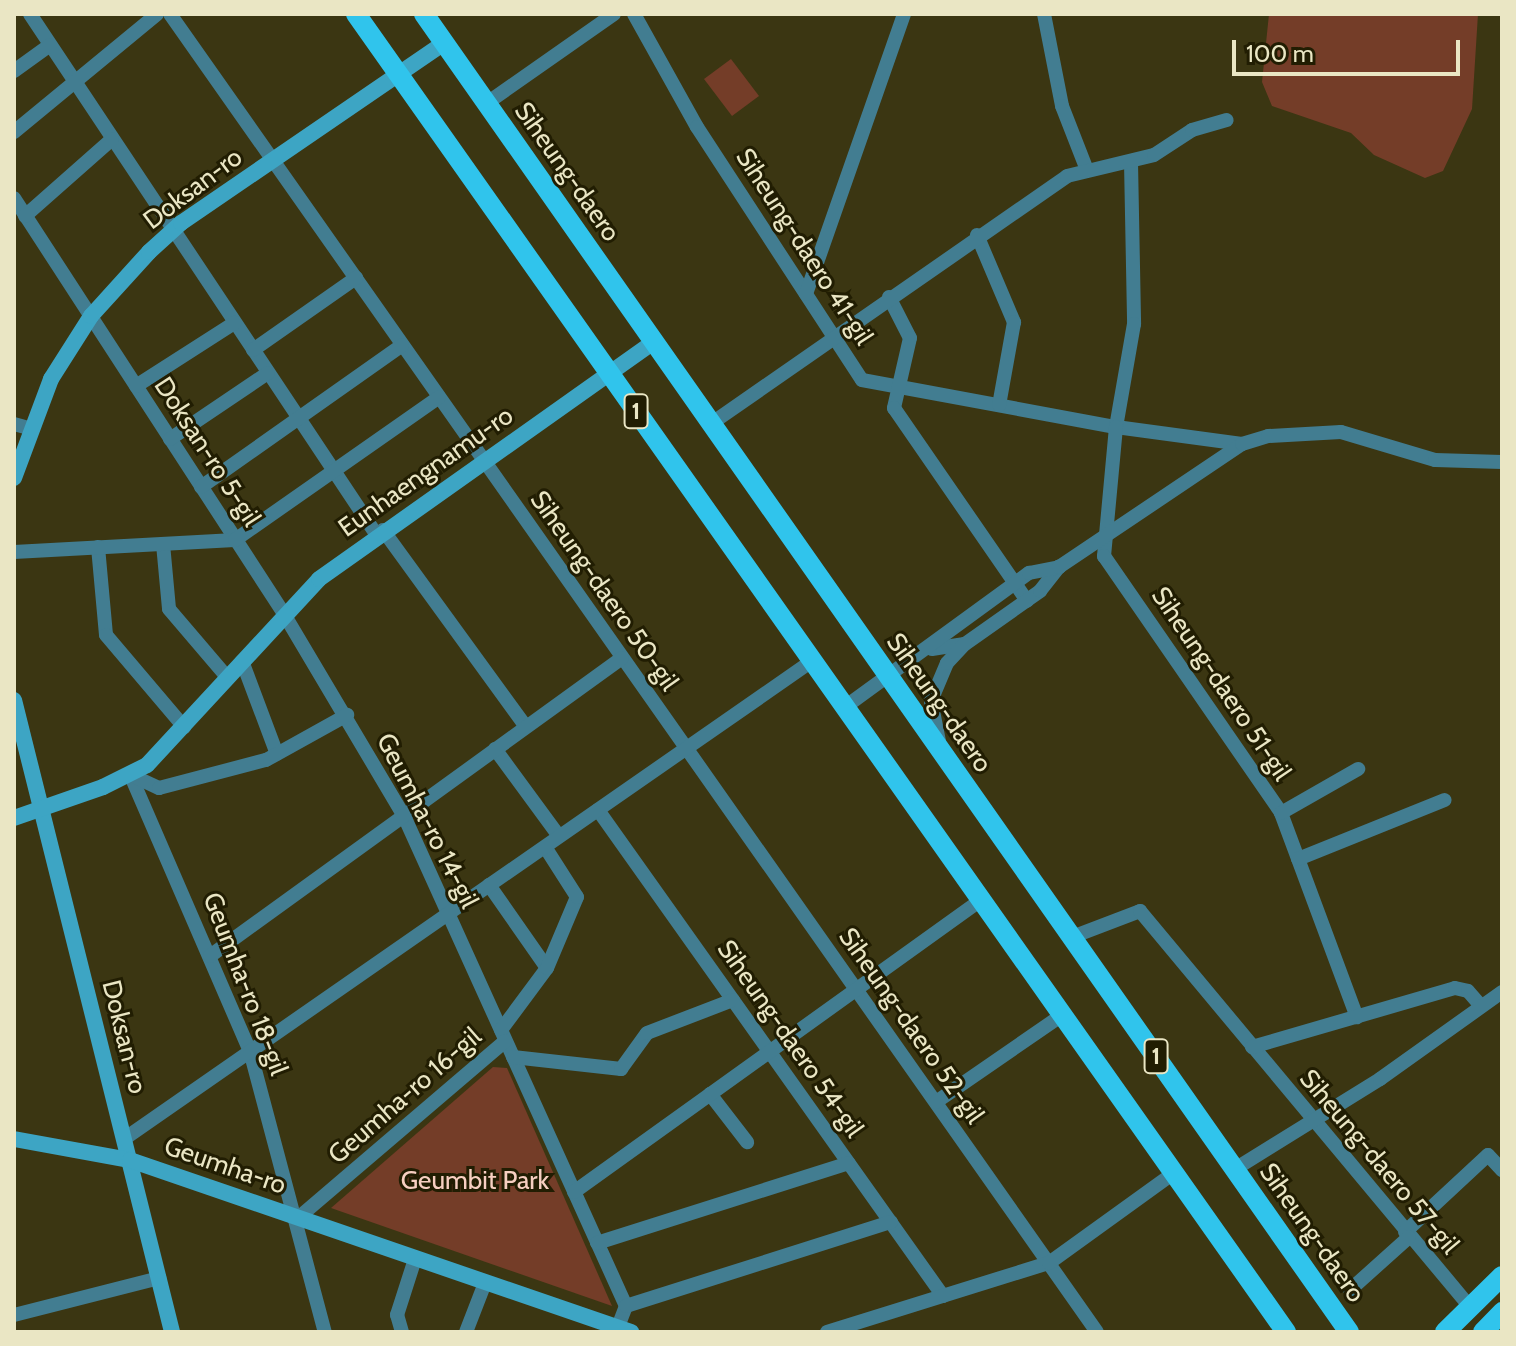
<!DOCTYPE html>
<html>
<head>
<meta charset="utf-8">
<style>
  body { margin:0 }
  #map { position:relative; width:1516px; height:1346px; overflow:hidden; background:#3b3612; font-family:Cabin,sans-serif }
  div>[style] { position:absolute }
  .green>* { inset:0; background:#743d28 }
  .street>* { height:14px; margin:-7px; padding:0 7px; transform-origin:7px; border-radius:7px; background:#427d91 }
  .secondary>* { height:16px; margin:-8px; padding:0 8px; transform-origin:8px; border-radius:8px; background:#3da5c4 }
  .primary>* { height:20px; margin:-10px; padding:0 10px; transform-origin:10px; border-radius:10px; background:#30c4ec }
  span { translate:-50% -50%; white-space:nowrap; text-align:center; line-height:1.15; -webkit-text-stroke:6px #211d02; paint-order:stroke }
  .shield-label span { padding:2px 6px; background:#211d02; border:2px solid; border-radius:6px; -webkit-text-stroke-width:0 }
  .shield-label { font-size:24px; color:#eae6c4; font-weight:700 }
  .street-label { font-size:26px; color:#eae6c4 }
  .park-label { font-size:26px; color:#f7cfc1 }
  .frame { position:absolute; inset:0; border:16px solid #eae6c4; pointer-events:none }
  .scale { position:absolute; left:1232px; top:40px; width:228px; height:36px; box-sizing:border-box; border:4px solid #eae6c4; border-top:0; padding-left:10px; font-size:24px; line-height:28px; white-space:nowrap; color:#eae6c4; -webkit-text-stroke:6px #211d02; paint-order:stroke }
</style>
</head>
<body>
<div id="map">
  <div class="green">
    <div style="clip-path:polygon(1269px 14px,1478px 14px,1472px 109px,1443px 171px,1425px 178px,1374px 155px,1351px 133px,1272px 106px,1262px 82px)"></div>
    <div style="clip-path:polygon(731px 59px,759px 96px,732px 116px,704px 79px)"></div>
    <div style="clip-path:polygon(493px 1067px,507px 1068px,612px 1306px,331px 1208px)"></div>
  </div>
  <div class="street">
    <div style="left:30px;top:14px;width:625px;rotate:56.36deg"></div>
    <div style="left:170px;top:14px;width:1611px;rotate:54.88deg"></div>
    <div style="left:634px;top:14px;width:129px;rotate:60.9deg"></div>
    <div style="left:697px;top:127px;width:302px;rotate:56.9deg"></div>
    <div style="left:862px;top:380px;width:258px;rotate:10.5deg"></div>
    <div style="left:1116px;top:427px;width:127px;rotate:7.7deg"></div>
    <div style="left:1044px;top:14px;width:94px;rotate:78.9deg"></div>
    <div style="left:1062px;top:106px;width:69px;rotate:68.7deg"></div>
    <div style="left:14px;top:71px;width:44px;rotate:-35.8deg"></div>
    <div style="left:487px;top:103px;width:155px;rotate:-35deg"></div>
    <div style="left:14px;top:132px;width:185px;rotate:-39.5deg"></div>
    <div style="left:1131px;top:162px;width:162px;rotate:88.9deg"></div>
    <div style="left:1134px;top:324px;width:105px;rotate:99.9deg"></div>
    <div style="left:1116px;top:427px;width:130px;rotate:95.3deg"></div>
    <div style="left:1104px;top:556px;width:312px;rotate:55.4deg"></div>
    <div style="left:1281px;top:813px;width:218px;rotate:69.6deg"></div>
    <div style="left:14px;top:198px;width:496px;rotate:57deg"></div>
    <div style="left:284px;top:614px;width:235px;rotate:59.3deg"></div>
    <div style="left:404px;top:816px;width:538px;rotate:65.63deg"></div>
    <div style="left:626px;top:1306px;width:22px;rotate:111deg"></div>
    <div style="left:25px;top:216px;width:116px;rotate:-41.5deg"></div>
    <div style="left:977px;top:235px;width:95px;rotate:67deg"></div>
    <div style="left:1014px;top:322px;width:84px;rotate:100.2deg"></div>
    <div style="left:806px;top:294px;width:297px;rotate:-70.7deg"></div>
    <div style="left:889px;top:297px;width:46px;rotate:62.9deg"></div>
    <div style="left:910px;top:338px;width:72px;rotate:102.9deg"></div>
    <div style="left:894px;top:408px;width:234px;rotate:55.4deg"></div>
    <div style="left:253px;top:350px;width:126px;rotate:-35deg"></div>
    <div style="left:136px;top:386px;width:117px;rotate:-32.7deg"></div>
    <div style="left:712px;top:423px;width:432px;rotate:-34.8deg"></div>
    <div style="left:1067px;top:176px;width:89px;rotate:-13.6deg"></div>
    <div style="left:1154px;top:155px;width:45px;rotate:-33.3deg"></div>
    <div style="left:1192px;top:130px;width:36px;rotate:-16deg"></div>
    <div style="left:14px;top:424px;width:16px;rotate:15deg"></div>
    <div style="left:170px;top:439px;width:118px;rotate:-34deg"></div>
    <div style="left:201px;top:487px;width:246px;rotate:-35.2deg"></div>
    <div style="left:383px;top:530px;width:243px;rotate:54deg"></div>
    <div style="left:163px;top:544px;width:65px;rotate:84.7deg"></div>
    <div style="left:169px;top:609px;width:89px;rotate:49.5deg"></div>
    <div style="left:98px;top:547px;width:88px;rotate:84.8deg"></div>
    <div style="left:106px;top:635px;width:121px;rotate:49.7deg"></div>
    <div style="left:14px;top:552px;width:221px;rotate:-3.1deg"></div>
    <div style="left:235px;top:540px;width:249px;rotate:-35deg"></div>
    <div style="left:932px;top:649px;width:33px;rotate:-9deg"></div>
    <div style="left:965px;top:644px;width:92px;rotate:-35.2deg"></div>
    <div style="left:1040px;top:591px;width:31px;rotate:-52deg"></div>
    <div style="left:242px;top:661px;width:99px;rotate:69.4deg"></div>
    <div style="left:845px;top:707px;width:228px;rotate:-36.1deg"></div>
    <div style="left:1029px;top:573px;width:31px;rotate:-11deg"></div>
    <div style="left:1059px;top:567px;width:220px;rotate:-33.9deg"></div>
    <div style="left:1242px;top:444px;width:27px;rotate:-17deg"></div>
    <div style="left:1268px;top:436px;width:73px;rotate:-3.1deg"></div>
    <div style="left:1341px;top:432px;width:98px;rotate:16.6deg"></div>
    <div style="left:1435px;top:460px;width:67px;rotate:1.7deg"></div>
    <div style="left:939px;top:741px;width:41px;rotate:-101.3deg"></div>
    <div style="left:931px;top:701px;width:41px;rotate:-67.2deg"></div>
    <div style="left:947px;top:663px;width:26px;rotate:-47deg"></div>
    <div style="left:495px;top:749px;width:108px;rotate:53.7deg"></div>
    <div style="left:130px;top:774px;width:302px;rotate:66.6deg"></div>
    <div style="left:250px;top:1051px;width:291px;rotate:75.1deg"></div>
    <div style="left:131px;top:775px;width:31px;rotate:25deg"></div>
    <div style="left:159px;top:788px;width:111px;rotate:-14.7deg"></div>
    <div style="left:266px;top:760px;width:93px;rotate:-29.1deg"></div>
    <div style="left:598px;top:810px;width:596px;rotate:54.63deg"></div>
    <div style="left:1281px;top:813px;width:89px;rotate:-29.7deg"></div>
    <div style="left:1298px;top:859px;width:158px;rotate:-21.9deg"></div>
    <div style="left:489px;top:885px;width:101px;rotate:55.1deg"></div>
    <div style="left:1072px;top:937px;width:73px;rotate:-20.9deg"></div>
    <div style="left:1140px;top:911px;width:515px;rotate:50.19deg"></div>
    <div style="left:210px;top:956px;width:508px;rotate:-35.88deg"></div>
    <div style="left:501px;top:1030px;width:77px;rotate:-53.4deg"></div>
    <div style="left:547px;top:968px;width:77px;rotate:-67.1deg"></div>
    <div style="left:577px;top:897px;width:59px;rotate:-122.6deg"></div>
    <div style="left:1252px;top:1047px;width:211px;rotate:-16.2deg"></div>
    <div style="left:1455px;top:988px;width:13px;rotate:13deg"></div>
    <div style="left:1468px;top:991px;width:18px;rotate:49deg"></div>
    <div style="left:513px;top:1057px;width:109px;rotate:6.3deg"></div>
    <div style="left:621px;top:1069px;width:44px;rotate:-54.2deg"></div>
    <div style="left:647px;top:1033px;width:92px;rotate:-21deg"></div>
    <div style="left:710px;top:1094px;width:61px;rotate:52.4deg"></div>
    <div style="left:936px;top:1102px;width:153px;rotate:-34.6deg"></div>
    <div style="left:124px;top:1139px;width:838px;rotate:-34.79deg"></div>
    <div style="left:1235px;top:1169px;width:171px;rotate:-31.8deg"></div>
    <div style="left:1380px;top:1079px;width:150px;rotate:-35.5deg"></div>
    <div style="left:574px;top:1192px;width:501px;rotate:-35.66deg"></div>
    <div style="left:298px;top:1218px;width:272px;rotate:-40.5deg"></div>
    <div style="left:1405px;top:1232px;width:113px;rotate:-42.9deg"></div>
    <div style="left:1488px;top:1155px;width:21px;rotate:47deg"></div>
    <div style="left:597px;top:1243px;width:264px;rotate:-17.6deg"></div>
    <div style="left:1350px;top:1290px;width:79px;rotate:-41.9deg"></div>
    <div style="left:626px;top:1306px;width:278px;rotate:-17.6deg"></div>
    <div style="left:14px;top:1315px;width:150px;rotate:-14.3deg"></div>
    <div style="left:402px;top:1332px;width:18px;rotate:-106deg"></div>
    <div style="left:397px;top:1315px;width:59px;rotate:-72.2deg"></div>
    <div style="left:466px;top:1332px;width:53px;rotate:-68.8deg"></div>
    <div style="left:827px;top:1332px;width:232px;rotate:-17.3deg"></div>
    <div style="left:1049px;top:1263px;width:154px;rotate:-35.8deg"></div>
  </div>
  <div class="secondary">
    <div style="left:14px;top:478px;width:106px;rotate:-69.5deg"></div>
    <div style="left:51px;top:379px;width:75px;rotate:-57.6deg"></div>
    <div style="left:91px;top:316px;width:86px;rotate:-47.8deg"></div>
    <div style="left:149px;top:252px;width:43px;rotate:-42.2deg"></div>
    <div style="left:181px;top:223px;width:319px;rotate:-34.4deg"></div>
    <div style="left:14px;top:700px;width:651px;rotate:75.96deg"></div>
    <div style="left:14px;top:818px;width:94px;rotate:-19.2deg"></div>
    <div style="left:103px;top:787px;width:49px;rotate:-26.6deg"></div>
    <div style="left:147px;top:765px;width:253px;rotate:-47.2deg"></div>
    <div style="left:319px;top:579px;width:410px;rotate:-35.3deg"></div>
    <div style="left:14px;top:1139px;width:118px;rotate:10.3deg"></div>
    <div style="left:130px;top:1160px;width:530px;rotate:18.95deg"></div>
  </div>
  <div class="primary">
    <div style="left:356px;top:14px;width:1613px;rotate:54.79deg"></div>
    <div style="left:424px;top:14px;width:1610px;rotate:54.94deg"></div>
    <div style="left:1445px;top:1332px;width:80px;rotate:-44.5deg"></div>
    <div style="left:1483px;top:1332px;width:28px;rotate:-46deg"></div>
  </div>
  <div class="shield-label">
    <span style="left:636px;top:411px">1</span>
    <span style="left:1156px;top:1056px">1</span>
  </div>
  <div class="street-label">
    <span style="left:567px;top:172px;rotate:55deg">Siheung-daero</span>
    <span style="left:193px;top:189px;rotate:-37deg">Doksan-ro</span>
    <span style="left:804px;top:247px;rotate:57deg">Siheung-daero 41-gil</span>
    <span style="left:207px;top:452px;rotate:57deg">Doksan-ro 5-gil</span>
    <span style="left:426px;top:472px;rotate:-35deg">Eunhaengnamu-ro</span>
    <span style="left:604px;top:591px;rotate:55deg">Siheung-daero 50-gil</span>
    <span style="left:1221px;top:684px;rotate:56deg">Siheung-daero 51-gil</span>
    <span style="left:939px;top:703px;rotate:55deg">Siheung-daero</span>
    <span style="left:427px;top:821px;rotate:63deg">Geumha-ro 14-gil</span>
    <span style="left:245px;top:984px;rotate:69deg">Geumha-ro 18-gil</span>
    <span style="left:911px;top:1026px;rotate:55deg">Siheung-daero 52-gil</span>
    <span style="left:124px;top:1037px;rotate:76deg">Doksan-ro</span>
    <span style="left:790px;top:1039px;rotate:55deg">Siheung-daero 54-gil</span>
    <span style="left:405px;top:1096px;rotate:-41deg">Geumha-ro 16-gil</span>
    <span style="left:1379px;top:1162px;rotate:50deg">Siheung-daero 57-gil</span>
    <span style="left:225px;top:1166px;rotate:19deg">Geumha-ro</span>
    <span style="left:1312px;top:1233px;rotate:55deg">Siheung-daero</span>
  </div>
  <div class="park-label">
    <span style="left:475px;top:1181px">Geumbit Park</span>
  </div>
  <div class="frame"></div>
  <div class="scale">100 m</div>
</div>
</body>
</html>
